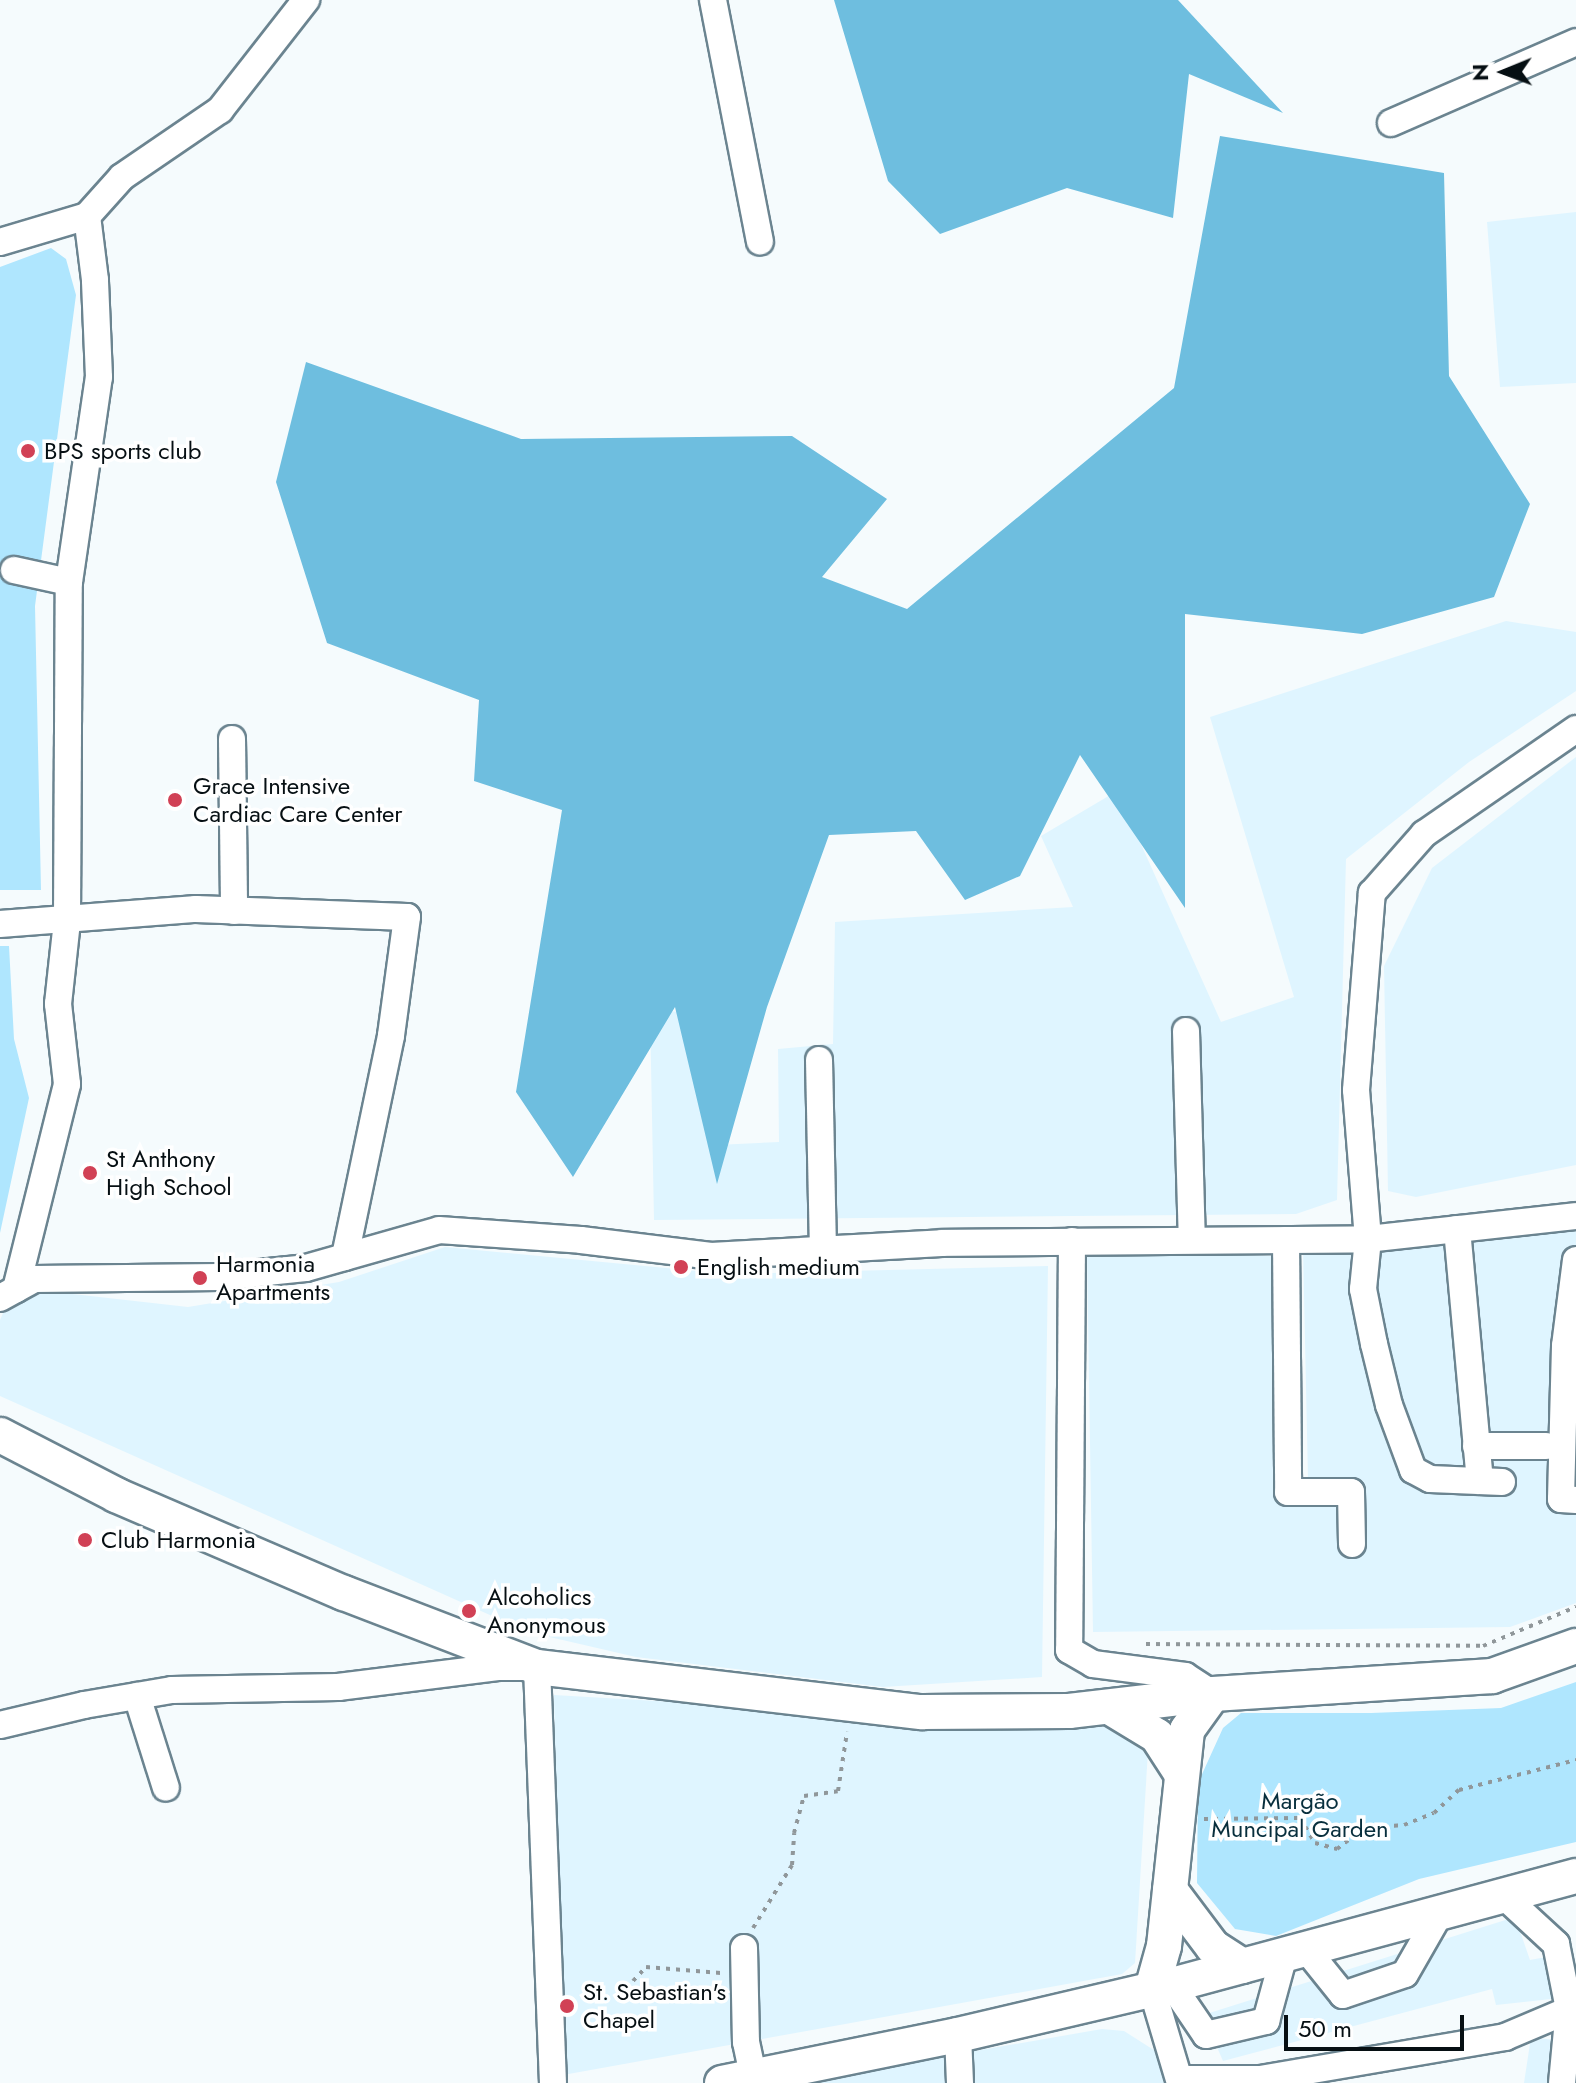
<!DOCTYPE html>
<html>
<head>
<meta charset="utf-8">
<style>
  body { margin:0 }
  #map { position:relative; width:1576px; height:2083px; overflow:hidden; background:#f5fbfd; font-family:Jost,sans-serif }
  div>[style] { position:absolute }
  .built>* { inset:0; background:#dff5ff }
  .green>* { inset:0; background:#afe6fe }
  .forest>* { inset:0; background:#6ebedf }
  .path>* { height:4px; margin-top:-2px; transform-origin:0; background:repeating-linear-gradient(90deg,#90979a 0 4px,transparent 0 10px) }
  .roads { filter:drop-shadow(2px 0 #6b8490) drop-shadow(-2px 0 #6b8490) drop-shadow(0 2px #6b8490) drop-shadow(0 -2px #6b8490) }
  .minor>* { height:26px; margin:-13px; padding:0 13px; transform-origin:13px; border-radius:13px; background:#fff }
  .major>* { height:34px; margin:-17px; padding:0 17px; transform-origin:17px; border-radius:17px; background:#fff }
  .dots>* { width:22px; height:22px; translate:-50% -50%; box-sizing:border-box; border:4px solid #fff; border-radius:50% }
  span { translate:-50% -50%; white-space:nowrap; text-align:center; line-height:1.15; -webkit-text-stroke:7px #fff; paint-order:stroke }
  .poi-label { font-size:24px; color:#060f13 }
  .left { translate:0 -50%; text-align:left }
  .park-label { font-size:24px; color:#082f3d }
  .north { position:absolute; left:1464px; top:32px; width:80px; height:80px; -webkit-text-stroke:6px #fff; paint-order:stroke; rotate:269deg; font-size:22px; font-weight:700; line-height:32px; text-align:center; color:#060f13 }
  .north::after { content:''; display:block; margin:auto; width:28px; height:36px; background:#060f13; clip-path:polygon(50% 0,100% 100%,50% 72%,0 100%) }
  .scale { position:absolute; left:1284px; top:2015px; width:180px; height:36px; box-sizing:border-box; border:4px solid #060f13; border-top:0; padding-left:10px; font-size:24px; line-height:28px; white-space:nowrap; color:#060f13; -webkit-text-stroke:6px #fff; paint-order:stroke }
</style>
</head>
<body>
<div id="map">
  <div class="built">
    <div style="clip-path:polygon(1576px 212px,1576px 383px,1500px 387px,1487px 222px)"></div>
    <div style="clip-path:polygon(1506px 621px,1576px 632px,1576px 691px,1469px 762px,1346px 859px,1337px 1200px,1296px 1214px,654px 1220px,650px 1012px,712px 1011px,716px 1145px,779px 1142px,778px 1049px,833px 1044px,835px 922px,1073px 907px,1041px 836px,1117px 791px,1221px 1022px,1294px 997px,1210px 717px)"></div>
    <div style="clip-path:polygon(1576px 757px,1576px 1165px,1416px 1197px,1388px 1191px,1384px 966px,1432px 868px)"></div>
    <div style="clip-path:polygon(1576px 1225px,1576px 1603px,1510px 1627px,1093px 1632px,1087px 1252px,1274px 1256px,1276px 1480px,1308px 1479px,1303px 1248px)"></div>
    <div style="clip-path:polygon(445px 1247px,729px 1274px,1048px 1266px,1042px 1677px,883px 1687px,636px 1657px,528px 1632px,0 1396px,0 1320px,7px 1304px,37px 1290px,188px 1307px,339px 1282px)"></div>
    <div style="clip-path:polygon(554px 1695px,1122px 1728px,1148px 1751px,1135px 1963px,1122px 1974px,563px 2075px)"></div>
    <div style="clip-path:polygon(1515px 1917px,1530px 1960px,1552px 1956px,1560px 1998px,1496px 2005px,1492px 1989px,1223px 2061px,1203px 2015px)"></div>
    <div style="clip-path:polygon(1102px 2029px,1124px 2031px,1157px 2052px,1165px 2083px,790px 2083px)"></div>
    <div style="clip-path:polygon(1531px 2037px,1562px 2041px,1558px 2083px,1524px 2083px)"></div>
  </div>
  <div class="green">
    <div style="clip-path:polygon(51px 248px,66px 259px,76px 295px,35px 606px,41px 890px,0 890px,0 267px)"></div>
    <div style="clip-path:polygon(0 946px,9px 946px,14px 1039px,29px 1098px,0 1233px)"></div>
    <div style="clip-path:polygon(1576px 1682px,1576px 1842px,1419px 1879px,1276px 1936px,1235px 1929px,1197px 1883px,1198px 1783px,1223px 1728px,1241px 1713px,1371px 1713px,1501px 1708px)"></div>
  </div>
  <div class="forest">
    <div style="clip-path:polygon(834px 0,1178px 0,1283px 113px,1189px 74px,1173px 218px,1067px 188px,940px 234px,888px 181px)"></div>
    <div style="clip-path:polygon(1220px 136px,1444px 173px,1449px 376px,1530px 504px,1494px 597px,1362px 634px,1185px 614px,1185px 908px,1080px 755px,1020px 876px,965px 900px,916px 831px,829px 835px,767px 1007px,717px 1184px,675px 1007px,573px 1177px,516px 1092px,562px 810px,474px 781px,479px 700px,327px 643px,276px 482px,306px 362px,521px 439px,792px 436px,887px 499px,822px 577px,907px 609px,1174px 388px)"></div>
  </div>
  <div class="path">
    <div style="left:1146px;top:1644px;width:337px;rotate:0.3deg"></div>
    <div style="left:1483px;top:1646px;width:101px;rotate:-22.8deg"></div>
    <div style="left:1204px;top:1819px;width:96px;rotate:-0.6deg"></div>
    <div style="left:1300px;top:1818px;width:29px;rotate:59deg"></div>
    <div style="left:1315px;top:1843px;width:23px;rotate:15deg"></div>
    <div style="left:1337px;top:1849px;width:34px;rotate:-38deg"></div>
    <div style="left:1364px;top:1828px;width:40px;rotate:-4.3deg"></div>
    <div style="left:1404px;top:1825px;width:32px;rotate:-22deg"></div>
    <div style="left:1434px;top:1813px;width:34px;rotate:-43deg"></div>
    <div style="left:1459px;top:1790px;width:121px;rotate:-14.4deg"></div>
    <div style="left:753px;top:1928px;width:74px;rotate:-58.2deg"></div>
    <div style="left:792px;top:1865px;width:32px;rotate:-86deg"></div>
    <div style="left:794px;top:1833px;width:38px;rotate:-75deg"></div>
    <div style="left:804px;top:1796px;width:34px;rotate:-8deg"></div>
    <div style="left:838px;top:1791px;width:60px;rotate:-81.3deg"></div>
    <div style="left:633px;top:1981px;width:19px;rotate:-47deg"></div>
    <div style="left:646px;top:1967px;width:75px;rotate:4.6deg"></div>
  </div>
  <div class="roads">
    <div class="minor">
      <div style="left:713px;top:0;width:246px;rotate:79deg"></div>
      <div style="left:1391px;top:123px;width:202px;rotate:-23.6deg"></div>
      <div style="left:0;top:242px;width:91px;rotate:-16.6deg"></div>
      <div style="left:87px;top:216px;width:52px;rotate:-48.1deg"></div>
      <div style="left:122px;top:177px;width:119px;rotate:-34.4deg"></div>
      <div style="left:220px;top:110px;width:140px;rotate:-52deg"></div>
      <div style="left:14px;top:570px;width:56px;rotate:12.3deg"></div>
      <div style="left:232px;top:739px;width:172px;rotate:89.3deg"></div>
      <div style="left:0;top:924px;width:197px;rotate:-4.4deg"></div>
      <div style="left:196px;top:909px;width:211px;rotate:2.2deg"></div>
      <div style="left:407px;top:917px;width:120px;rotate:97.7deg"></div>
      <div style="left:391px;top:1036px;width:226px;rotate:101.8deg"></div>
      <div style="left:1186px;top:1031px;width:209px;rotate:88.4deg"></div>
      <div style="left:819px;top:1060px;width:190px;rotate:88.8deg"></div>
      <div style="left:1457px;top:1229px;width:253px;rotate:84.8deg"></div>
      <div style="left:1286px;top:1240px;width:252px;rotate:89.5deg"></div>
      <div style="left:1288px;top:1492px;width:63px"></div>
      <div style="left:1351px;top:1492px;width:52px;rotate:88.9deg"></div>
      <div style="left:1072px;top:1241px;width:409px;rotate:90.4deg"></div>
      <div style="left:1069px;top:1650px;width:28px;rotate:30deg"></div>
      <div style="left:1093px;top:1664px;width:93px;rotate:7.4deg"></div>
      <div style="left:1185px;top:1676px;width:33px;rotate:33deg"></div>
      <div style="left:1576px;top:1260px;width:87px;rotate:97.3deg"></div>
      <div style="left:1565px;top:1346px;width:153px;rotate:91.5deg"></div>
      <div style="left:1561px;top:1499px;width:15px;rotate:4deg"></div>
      <div style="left:16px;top:1289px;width:211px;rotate:-76deg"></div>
      <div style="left:67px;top:1084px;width:81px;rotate:-96.4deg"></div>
      <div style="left:58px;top:1004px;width:83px;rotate:-83.8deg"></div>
      <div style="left:67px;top:921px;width:339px;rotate:-89.7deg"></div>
      <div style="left:69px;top:582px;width:207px;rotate:-81.7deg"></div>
      <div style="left:99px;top:377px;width:97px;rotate:-92.4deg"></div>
      <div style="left:95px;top:280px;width:64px;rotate:-97.1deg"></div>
      <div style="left:0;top:1298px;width:39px;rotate:-29deg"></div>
      <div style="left:34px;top:1279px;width:185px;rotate:-0.6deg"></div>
      <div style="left:219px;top:1277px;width:87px;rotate:-5.9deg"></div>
      <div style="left:306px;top:1268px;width:138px;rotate:-15.9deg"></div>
      <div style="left:439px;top:1230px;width:142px;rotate:4deg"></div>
      <div style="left:581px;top:1240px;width:131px;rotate:7deg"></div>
      <div style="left:711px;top:1256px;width:231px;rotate:-3.2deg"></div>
      <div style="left:942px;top:1243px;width:426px;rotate:-0.5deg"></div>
      <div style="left:1368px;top:1239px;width:209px;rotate:-6.3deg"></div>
      <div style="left:1476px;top:1446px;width:70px"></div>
      <div style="left:1502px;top:1482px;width:72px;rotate:-177.6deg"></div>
      <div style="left:1430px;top:1479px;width:19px;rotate:-152deg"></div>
      <div style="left:1413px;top:1470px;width:69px;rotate:-110.3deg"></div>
      <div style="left:1389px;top:1405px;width:63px;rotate:-103.8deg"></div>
      <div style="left:1374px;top:1344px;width:56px;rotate:-101.3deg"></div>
      <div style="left:1363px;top:1289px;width:50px;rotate:-84.3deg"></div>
      <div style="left:1368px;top:1239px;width:149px;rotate:-94.6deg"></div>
      <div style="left:1356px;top:1090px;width:198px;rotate:-85.4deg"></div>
      <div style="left:1372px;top:893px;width:79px;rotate:-48.6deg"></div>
      <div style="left:1424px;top:834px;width:185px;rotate:-34.6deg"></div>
      <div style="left:137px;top:1696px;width:96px;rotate:72.5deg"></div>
      <div style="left:0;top:1725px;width:86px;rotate:-13.4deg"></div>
      <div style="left:84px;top:1705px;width:89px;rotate:-9.7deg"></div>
      <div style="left:172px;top:1690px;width:166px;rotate:-1deg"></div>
      <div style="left:338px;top:1687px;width:161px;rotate:-7.1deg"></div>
      <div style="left:498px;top:1667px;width:39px"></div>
      <div style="left:537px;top:1667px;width:416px;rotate:87.8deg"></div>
      <div style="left:1504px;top:1896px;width:71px;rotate:42.7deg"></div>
      <div style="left:1556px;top:1944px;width:66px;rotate:78.7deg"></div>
      <div style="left:1569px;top:2009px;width:74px;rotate:95.4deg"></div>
      <div style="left:744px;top:1948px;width:94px;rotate:88.8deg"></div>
      <div style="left:746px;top:2042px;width:35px;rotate:78deg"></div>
      <div style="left:1306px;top:1949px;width:59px;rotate:51.2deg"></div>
      <div style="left:1343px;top:1995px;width:65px;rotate:-18.7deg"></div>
      <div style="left:1405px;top:1974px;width:70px;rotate:-60.2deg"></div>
      <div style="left:1172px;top:1985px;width:60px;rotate:55.8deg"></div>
      <div style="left:1206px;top:2035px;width:62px;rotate:-13.1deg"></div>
      <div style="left:1266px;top:2021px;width:68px;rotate:-74.7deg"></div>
      <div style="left:1152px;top:1989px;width:98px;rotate:73.4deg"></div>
      <div style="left:958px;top:2035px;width:48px;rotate:87.6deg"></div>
      <div style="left:1180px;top:2079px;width:80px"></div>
      <div style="left:1260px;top:2079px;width:249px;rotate:-9.7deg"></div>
      <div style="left:1505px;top:2037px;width:77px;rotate:-22.9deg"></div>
    </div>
    <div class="major">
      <div style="left:0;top:1435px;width:131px;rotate:27.3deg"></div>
      <div style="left:116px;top:1495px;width:248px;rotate:23.3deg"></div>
      <div style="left:344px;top:1593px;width:207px;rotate:21deg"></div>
      <div style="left:537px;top:1667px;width:388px;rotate:6.7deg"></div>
      <div style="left:922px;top:1712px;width:147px;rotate:-0.4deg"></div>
      <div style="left:1069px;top:1711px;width:145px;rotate:-6.7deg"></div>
      <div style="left:1213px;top:1694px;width:280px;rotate:-3.7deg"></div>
      <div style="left:1492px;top:1676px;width:89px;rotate:-19.7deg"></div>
      <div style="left:1111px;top:1708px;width:54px;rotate:31.3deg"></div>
      <div style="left:1157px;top:1736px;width:44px;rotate:57deg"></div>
      <div style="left:1170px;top:1890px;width:71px;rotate:53deg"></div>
      <div style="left:1213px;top:1947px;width:35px;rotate:33deg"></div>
      <div style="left:1152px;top:1989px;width:45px;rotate:-74.4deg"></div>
      <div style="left:1164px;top:1946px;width:217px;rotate:-83.9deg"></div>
      <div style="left:1187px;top:1730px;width:44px;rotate:-54.2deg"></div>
      <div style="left:722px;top:2083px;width:241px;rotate:-11.5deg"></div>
      <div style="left:958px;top:2035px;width:220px;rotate:-13.2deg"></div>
      <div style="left:1172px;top:1985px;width:418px;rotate:-15.1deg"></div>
    </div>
  </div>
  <div class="dots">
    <div style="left:28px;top:451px;background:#d14155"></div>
    <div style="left:175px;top:800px;background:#d14155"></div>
    <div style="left:90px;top:1173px;background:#d14155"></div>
    <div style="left:681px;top:1267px;background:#d14155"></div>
    <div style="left:200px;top:1278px;background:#d14155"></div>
    <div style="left:85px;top:1540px;background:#d14155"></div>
    <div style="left:469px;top:1611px;background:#d14155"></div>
    <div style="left:567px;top:2006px;background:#d14155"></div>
  </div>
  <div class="poi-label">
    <span class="left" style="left:44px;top:451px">BPS sports club</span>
    <span class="left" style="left:193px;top:800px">Grace Intensive<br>Cardiac Care Center</span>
    <span class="left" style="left:106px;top:1173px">St Anthony<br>High School</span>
    <span class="left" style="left:216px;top:1278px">Harmonia<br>Apartments</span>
    <span class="left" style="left:697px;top:1267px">English medium</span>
    <span class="left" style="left:101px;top:1540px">Club Harmonia</span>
    <span class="left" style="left:487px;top:1611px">Alcoholics<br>Anonymous</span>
    <span class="left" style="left:583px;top:2006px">St. Sebastian's<br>Chapel</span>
  </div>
  <div class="park-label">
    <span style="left:1300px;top:1815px">Margão<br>Muncipal Garden</span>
  </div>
  <div class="north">N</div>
  <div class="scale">50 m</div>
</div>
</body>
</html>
